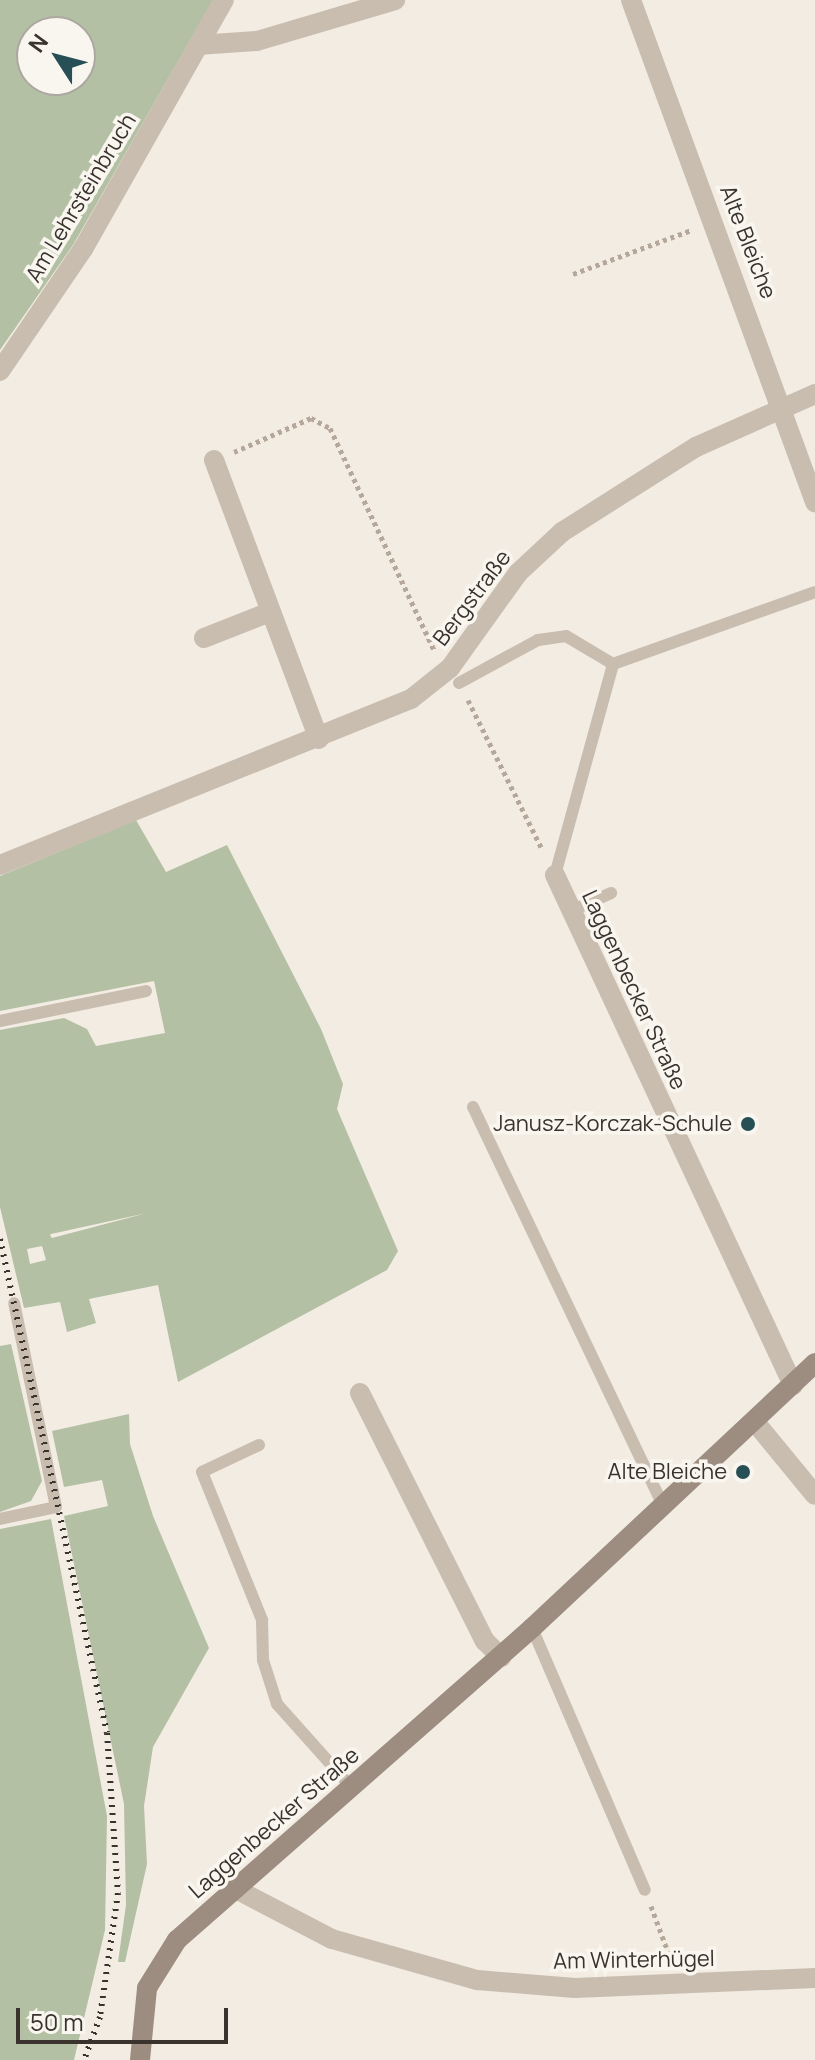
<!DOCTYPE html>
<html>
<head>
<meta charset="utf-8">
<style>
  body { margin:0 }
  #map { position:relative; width:815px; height:2060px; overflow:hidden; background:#f2ece3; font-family:Manrope,sans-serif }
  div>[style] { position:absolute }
  .green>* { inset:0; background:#b4c0a4 }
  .path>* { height:5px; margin-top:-2.5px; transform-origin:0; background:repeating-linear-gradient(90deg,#b5a89a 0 4px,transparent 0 8px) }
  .lane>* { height:12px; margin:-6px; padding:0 6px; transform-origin:6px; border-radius:6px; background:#c9bdb0 }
  .street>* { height:20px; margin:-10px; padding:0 10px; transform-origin:10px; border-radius:10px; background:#c9bdb0 }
  .secondary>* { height:20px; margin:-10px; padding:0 10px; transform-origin:10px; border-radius:10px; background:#9d8d81 }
  .rail>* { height:6px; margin-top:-3px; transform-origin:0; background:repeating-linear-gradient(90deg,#39322d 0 2px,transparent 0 8px) }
  .dots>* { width:22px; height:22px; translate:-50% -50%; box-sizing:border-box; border:4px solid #f9f6ef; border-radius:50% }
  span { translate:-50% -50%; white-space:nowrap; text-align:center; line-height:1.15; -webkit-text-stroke:7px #f9f6ef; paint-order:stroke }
  .street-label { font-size:22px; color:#39322d }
  .poi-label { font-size:22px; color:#39322d }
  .right { translate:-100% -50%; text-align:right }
  .north { position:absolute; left:16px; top:16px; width:80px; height:80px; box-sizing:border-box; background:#f9f6ef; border:2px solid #aca8a1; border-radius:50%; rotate:306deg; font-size:22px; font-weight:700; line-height:32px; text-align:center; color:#39322d }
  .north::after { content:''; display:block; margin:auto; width:28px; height:36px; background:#274f56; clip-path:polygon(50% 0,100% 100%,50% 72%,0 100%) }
  .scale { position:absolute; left:16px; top:2008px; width:212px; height:36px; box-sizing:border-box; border:4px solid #39322d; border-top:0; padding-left:10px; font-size:24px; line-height:28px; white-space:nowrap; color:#39322d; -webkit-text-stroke:6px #f9f6ef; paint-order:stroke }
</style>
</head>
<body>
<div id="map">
  <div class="green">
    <div style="clip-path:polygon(evenodd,0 0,213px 0,73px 245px,0 350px,0 0,32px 32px,80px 32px,80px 80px,32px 80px,32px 32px)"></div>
    <div style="clip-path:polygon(evenodd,136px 820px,166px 872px,227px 845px,321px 1029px,343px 1084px,337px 1109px,398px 1251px,387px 1270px,178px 1382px,158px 1285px,89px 1299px,96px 1323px,67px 1332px,60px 1302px,24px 1308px,0 1207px,0 1030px,64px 1018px,87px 1029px,96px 1046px,165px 1033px,154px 981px,0 1011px,0 876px,136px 820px,147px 1213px,52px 1238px,50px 1235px,51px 1234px,147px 1213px,136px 820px,42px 1246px,46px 1260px,30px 1264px,27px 1249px,42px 1246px)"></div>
    <div style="clip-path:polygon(11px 1344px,42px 1481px,31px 1501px,0 1512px,0 1346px)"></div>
    <div style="clip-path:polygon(129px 1414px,130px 1444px,153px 1516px,209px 1648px,153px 1747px,144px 1806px,147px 1864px,125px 1962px,118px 1962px,126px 1905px,124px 1804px,64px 1516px,108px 1506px,102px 1480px,64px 1487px,52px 1431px)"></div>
    <div style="clip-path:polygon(51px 1519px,107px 1816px,105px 1930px,74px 2060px,0 2060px,0 1529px)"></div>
  </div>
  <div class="path">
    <div style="left:573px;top:274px;width:126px;rotate:-20.4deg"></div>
    <div style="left:234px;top:452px;width:84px;rotate:-23.8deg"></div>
    <div style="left:311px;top:418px;width:21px;rotate:28deg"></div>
    <div style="left:330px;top:428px;width:247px;rotate:64.9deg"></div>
    <div style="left:468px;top:700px;width:166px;rotate:63.6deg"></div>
    <div style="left:651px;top:1906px;width:58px;rotate:69.7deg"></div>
  </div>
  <div class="lane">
    <div style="left:459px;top:683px;width:90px;rotate:-28.6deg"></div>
    <div style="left:538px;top:640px;width:28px;rotate:-8deg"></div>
    <div style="left:566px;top:636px;width:55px;rotate:30.8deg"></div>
    <div style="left:555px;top:875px;width:219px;rotate:-74.6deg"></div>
    <div style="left:613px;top:664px;width:214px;rotate:-19.6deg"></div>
    <div style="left:571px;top:911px;width:44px;rotate:-24.2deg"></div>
    <div style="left:0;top:1021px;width:149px;rotate:-11.6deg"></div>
    <div style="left:473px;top:1107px;width:443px;rotate:64.5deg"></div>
    <div style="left:259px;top:1445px;width:63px;rotate:154.7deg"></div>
    <div style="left:202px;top:1472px;width:160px;rotate:67.9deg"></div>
    <div style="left:262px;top:1620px;width:40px;rotate:88.6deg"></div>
    <div style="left:263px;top:1660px;width:46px;rotate:72.3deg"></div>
    <div style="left:277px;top:1704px;width:113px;rotate:48.2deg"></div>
    <div style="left:0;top:1519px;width:57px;rotate:-12.1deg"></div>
    <div style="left:56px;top:1507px;width:208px;rotate:-101.6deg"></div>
    <div style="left:532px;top:1628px;width:285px;rotate:66.7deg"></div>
  </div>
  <div class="street">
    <div style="left:631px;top:0;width:535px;rotate:69.87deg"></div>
    <div style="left:198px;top:45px;width:59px;rotate:-3.9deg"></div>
    <div style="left:257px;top:41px;width:144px;rotate:-16.5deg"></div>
    <div style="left:0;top:371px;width:148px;rotate:-55.8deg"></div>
    <div style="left:83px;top:249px;width:286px;rotate:-60.5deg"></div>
    <div style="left:214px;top:460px;width:298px;rotate:69.4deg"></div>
    <div style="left:204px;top:638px;width:71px;rotate:-21.5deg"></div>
    <div style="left:0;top:865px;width:443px;rotate:-22deg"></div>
    <div style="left:411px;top:699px;width:50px;rotate:-38.5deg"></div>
    <div style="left:450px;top:668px;width:117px;rotate:-54.4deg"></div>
    <div style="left:518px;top:573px;width:60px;rotate:-43deg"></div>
    <div style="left:562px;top:532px;width:159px;rotate:-32.4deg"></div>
    <div style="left:696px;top:447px;width:130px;rotate:-24deg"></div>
    <div style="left:555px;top:875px;width:563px;rotate:64.98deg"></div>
    <div style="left:360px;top:1393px;width:278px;rotate:63.3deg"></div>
    <div style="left:485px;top:1641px;width:23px;rotate:45deg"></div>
    <div style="left:755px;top:1422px;width:94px;rotate:50.6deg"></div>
    <div style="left:234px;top:1888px;width:110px;rotate:27.5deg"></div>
    <div style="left:332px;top:1939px;width:151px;rotate:15.8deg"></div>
    <div style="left:477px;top:1980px;width:98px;rotate:4.7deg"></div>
    <div style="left:575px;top:1988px;width:240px;rotate:-2.4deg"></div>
  </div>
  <div class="secondary">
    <div style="left:140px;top:2060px;width:72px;rotate:-84.4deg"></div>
    <div style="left:147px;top:1988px;width:57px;rotate:-58deg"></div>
    <div style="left:177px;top:1940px;width:473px;rotate:-41.3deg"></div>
    <div style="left:532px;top:1628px;width:388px;rotate:-43.1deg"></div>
  </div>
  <div class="rail">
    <div style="left:0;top:1239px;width:505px;rotate:77.78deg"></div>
    <div style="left:107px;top:1733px;width:160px;rotate:86.1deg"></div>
    <div style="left:118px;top:1893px;width:125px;rotate:98.3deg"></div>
    <div style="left:100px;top:2017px;width:46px;rotate:110.4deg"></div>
  </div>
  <div class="dots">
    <div style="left:748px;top:1124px;background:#274f56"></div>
    <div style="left:743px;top:1472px;background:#274f56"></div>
  </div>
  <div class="street-label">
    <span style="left:81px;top:198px;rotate:-59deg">Am Lehrsteinbruch</span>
    <span style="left:748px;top:242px;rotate:69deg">Alte Bleiche</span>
    <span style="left:472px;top:598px;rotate:-53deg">Bergstraße</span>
    <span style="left:634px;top:990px;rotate:65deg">Laggenbecker Straße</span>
    <span style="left:274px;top:1823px;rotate:-41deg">Laggenbecker Straße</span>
    <span style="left:634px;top:1960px;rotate:-1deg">Am Winterhügel</span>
  </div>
  <div class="poi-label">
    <span class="right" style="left:732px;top:1124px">Janusz-Korczak-Schule</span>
    <span class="right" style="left:727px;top:1472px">Alte Bleiche</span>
  </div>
  <div class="north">N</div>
  <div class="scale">50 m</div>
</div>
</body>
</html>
